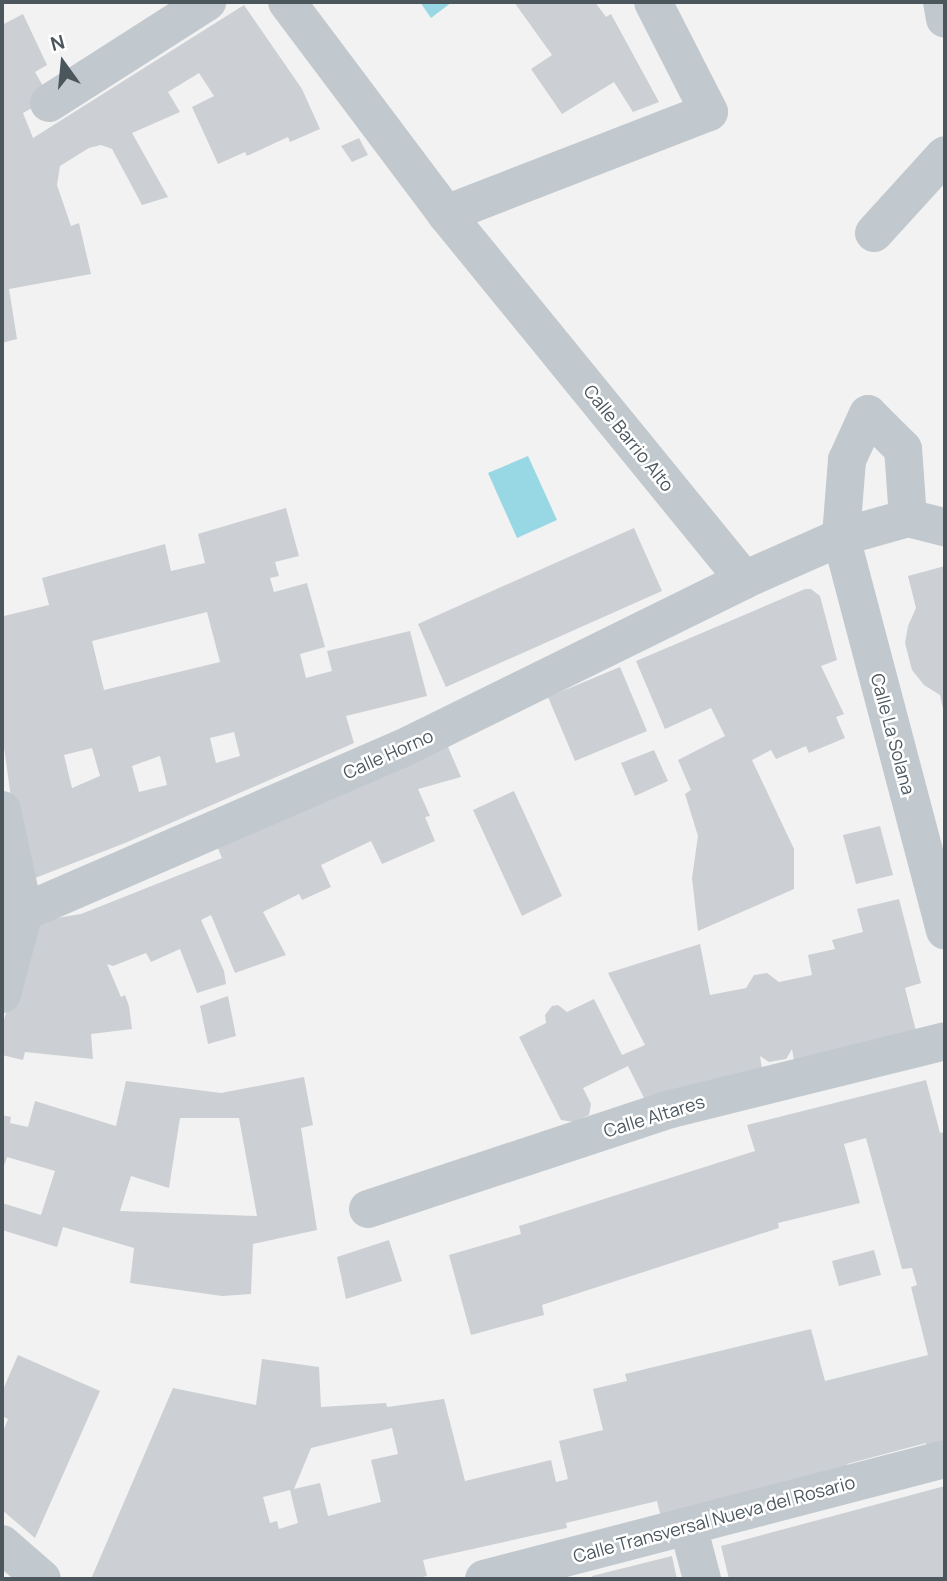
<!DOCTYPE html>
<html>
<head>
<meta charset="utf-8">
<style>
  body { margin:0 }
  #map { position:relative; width:947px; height:1581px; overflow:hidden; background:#f3f2f2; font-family:Manrope,sans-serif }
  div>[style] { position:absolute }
  .water>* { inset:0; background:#97d8e4 }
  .building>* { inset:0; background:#cccfd3 }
  .minor>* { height:38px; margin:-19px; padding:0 19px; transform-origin:19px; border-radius:19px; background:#c1c9ce }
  span { translate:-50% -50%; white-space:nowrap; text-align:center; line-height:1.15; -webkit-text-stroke:5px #fff; paint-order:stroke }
  .street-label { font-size:18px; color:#4b565d }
  .frame { position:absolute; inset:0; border:4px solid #4b565d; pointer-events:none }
  .north { position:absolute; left:28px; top:28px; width:70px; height:70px; -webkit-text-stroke:5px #fff; paint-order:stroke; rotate:345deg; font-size:19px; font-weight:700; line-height:28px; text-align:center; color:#4b565d }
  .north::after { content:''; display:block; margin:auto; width:24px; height:32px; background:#4b565d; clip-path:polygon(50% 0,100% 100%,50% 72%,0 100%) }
</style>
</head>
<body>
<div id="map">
  <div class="water">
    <div style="clip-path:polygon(420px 2px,452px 2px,431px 18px)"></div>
    <div style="clip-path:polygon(528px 456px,557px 520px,517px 538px,488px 473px)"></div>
  </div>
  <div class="building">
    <div style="clip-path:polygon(514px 2px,595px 2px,606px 17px,611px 14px,659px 102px,633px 112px,614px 82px,562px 114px,531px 69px,552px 55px)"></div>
    <div style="clip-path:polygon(244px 5px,302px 89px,320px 129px,290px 142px,288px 137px,247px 156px,245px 152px,218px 164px,192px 107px,214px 96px,199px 73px,168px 92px,180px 112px,132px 133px,168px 197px,142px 205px,112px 149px,101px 145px,89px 148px,60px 166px,57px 185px,71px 226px,79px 223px,91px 274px,9px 289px,17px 339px,2px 343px,2px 25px,23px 14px,47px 65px,35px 72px,50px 98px,23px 113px,33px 138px)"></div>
    <div style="clip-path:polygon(359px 138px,368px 155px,352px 162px,341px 146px)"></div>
    <div style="clip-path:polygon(evenodd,286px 508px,299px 556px,275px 562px,279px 576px,270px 578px,274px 592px,307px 583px,325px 647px,300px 654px,306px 678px,332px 671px,327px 651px,410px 631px,427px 696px,346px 716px,354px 743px,125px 843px,30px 880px,13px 812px,2px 733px,4px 616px,49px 605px,42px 578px,165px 544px,171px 571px,205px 563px,198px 534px,286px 508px,207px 612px,220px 662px,104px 690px,92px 641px,207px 612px,286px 508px,234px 732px,240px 756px,216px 763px,210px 738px,234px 732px,286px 508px,92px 748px,100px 776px,72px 788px,64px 755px,92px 748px,286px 508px,160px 756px,167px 785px,139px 792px,132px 766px,160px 756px)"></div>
    <div style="clip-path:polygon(634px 528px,662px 591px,446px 687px,418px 624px)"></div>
    <div style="clip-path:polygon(945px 566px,945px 712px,944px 713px,940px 695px,924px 685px,912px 670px,905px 643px,908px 626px,916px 608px,908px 576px)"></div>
    <div style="clip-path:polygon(805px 589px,811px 589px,820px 596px,837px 660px,821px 666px,844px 714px,836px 717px,845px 738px,809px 753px,806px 746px,776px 759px,771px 750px,752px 760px,794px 849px,794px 889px,698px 931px,692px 878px,698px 836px,685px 794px,691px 790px,678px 760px,725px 736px,711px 708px,665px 729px,636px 661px)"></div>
    <div style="clip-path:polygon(620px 667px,647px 731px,575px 761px,548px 697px)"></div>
    <div style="clip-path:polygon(445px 740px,461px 777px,418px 789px,430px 816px,425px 817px,435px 841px,382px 864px,371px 841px,321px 865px,331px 887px,302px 900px,299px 894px,263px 912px,286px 955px,235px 973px,211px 915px,201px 920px,224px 971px,226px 984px,197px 993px,180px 949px,151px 962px,146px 953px,113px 966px,107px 964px,121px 997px,125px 995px,129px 1006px,132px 1029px,91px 1034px,93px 1059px,25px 1052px,23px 1060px,2px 1055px,2px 1027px,32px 922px,81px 914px,222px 858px,214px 839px)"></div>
    <div style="clip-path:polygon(654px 750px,668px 781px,635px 796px,621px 763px)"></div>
    <div style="clip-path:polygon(514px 791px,562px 896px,522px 916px,473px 810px)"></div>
    <div style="clip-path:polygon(880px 826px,893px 875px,856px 884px,843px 835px)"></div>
    <div style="clip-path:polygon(899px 899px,921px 983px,905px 988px,916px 1031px,794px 1061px,792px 1049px,786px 1059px,769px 1062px,760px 1056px,762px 1069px,646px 1102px,628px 1066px,583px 1088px,591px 1104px,589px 1115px,574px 1122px,561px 1120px,519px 1037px,546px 1023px,545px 1015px,552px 1006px,558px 1005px,567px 1012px,594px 999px,622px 1055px,645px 1045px,608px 973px,700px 944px,710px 995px,746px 988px,754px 975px,767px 973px,779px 982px,812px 975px,808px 955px,835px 949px,832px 940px,863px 932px,857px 909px)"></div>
    <div style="clip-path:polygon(228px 996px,236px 1036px,208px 1044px,200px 1006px)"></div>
    <div style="clip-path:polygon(evenodd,304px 1077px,313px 1125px,301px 1128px,317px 1230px,253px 1244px,251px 1294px,222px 1296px,130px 1283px,134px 1248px,63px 1227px,57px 1247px,2px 1230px,2px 1203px,41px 1215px,55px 1171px,7px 1157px,2px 1172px,2px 1115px,11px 1117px,10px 1123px,28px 1127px,35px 1101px,116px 1126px,126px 1081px,221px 1093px,304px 1077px,180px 1118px,239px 1118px,257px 1216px,120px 1211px,131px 1176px,169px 1188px,180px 1118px)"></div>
    <div style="clip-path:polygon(evenodd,926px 1080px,940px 1133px,945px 1132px,945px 1444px,928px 1449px,926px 1443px,847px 1464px,849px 1470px,661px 1517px,657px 1501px,566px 1523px,567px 1528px,423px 1560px,427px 1576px,413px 1579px,91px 1579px,173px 1388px,256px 1405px,262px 1359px,319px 1367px,321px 1407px,386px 1403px,387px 1407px,444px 1399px,465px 1481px,551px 1460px,556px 1482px,568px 1479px,559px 1441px,603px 1430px,593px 1389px,627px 1381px,625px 1374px,811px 1329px,825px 1381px,928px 1355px,911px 1287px,917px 1285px,912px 1268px,902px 1269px,866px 1138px,844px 1144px,860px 1203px,778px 1223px,779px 1228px,542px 1305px,544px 1315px,471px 1335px,449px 1255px,521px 1234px,519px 1226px,755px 1151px,747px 1125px,926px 1080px,392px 1428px,398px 1454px,371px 1460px,381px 1502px,328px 1516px,320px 1483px,294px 1489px,311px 1448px,392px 1428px,926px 1080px,290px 1490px,298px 1523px,279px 1529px,277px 1521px,270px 1523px,263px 1497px,290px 1490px)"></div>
    <div style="clip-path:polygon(389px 1240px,402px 1281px,346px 1299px,337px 1257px)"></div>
    <div style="clip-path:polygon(874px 1250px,881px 1275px,839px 1286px,832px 1261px)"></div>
    <div style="clip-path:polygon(18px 1355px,100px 1391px,35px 1538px,2px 1510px,2px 1434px,8px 1419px,2px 1416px,2px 1392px)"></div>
    <div style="clip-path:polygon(945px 1486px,945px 1579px,729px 1579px,721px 1546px)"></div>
    <div style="clip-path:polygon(672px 1556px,677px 1579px,593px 1579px,592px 1576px)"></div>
  </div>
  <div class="minor">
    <div style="left:287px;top:2px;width:265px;rotate:53.1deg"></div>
    <div style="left:446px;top:214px;width:472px;rotate:50.8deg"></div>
    <div style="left:942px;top:2px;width:17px;rotate:80deg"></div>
    <div style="left:49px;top:103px;width:188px;rotate:-32.6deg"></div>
    <div style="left:446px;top:214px;width:282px;rotate:-21.2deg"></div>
    <div style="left:709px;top:112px;width:123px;rotate:-117deg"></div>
    <div style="left:874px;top:233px;width:105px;rotate:-47.7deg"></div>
    <div style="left:908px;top:518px;width:69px;rotate:-94.1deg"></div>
    <div style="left:903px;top:449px;width:49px;rotate:-135deg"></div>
    <div style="left:868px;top:414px;width:51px;rotate:114.5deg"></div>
    <div style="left:847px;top:460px;width:77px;rotate:94.5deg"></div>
    <div style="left:841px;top:537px;width:407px;rotate:75.2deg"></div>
    <div style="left:2px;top:810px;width:104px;rotate:77.8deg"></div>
    <div style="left:24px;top:912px;width:85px;rotate:105deg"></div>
    <div style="left:2px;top:909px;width:22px;rotate:8deg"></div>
    <div style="left:24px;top:912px;width:411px;rotate:-23.4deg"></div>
    <div style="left:401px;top:749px;width:382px;rotate:-26.2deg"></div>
    <div style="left:744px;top:580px;width:106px;rotate:-23.9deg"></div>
    <div style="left:841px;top:537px;width:70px;rotate:-15.8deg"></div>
    <div style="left:908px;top:518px;width:38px;rotate:14deg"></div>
    <div style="left:368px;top:1209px;width:319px;rotate:-18.3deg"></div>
    <div style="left:671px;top:1109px;width:282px;rotate:-13.9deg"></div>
    <div style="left:688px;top:1526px;width:55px;rotate:75.2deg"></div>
    <div style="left:2px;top:1544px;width:53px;rotate:41.2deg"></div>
    <div style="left:484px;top:1579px;width:476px;rotate:-14.6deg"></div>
  </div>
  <div class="street-label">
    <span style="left:629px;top:438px;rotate:51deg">Calle Barrio Alto</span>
    <span style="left:893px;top:734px;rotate:75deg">Calle La Solana</span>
    <span style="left:388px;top:754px;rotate:-24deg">Calle Horno</span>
    <span style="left:654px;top:1116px;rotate:-17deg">Calle Altares</span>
    <span style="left:714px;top:1519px;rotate:-15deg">Calle Transversal Nueva del Rosario</span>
  </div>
  <div class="frame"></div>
  <div class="north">N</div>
</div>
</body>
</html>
